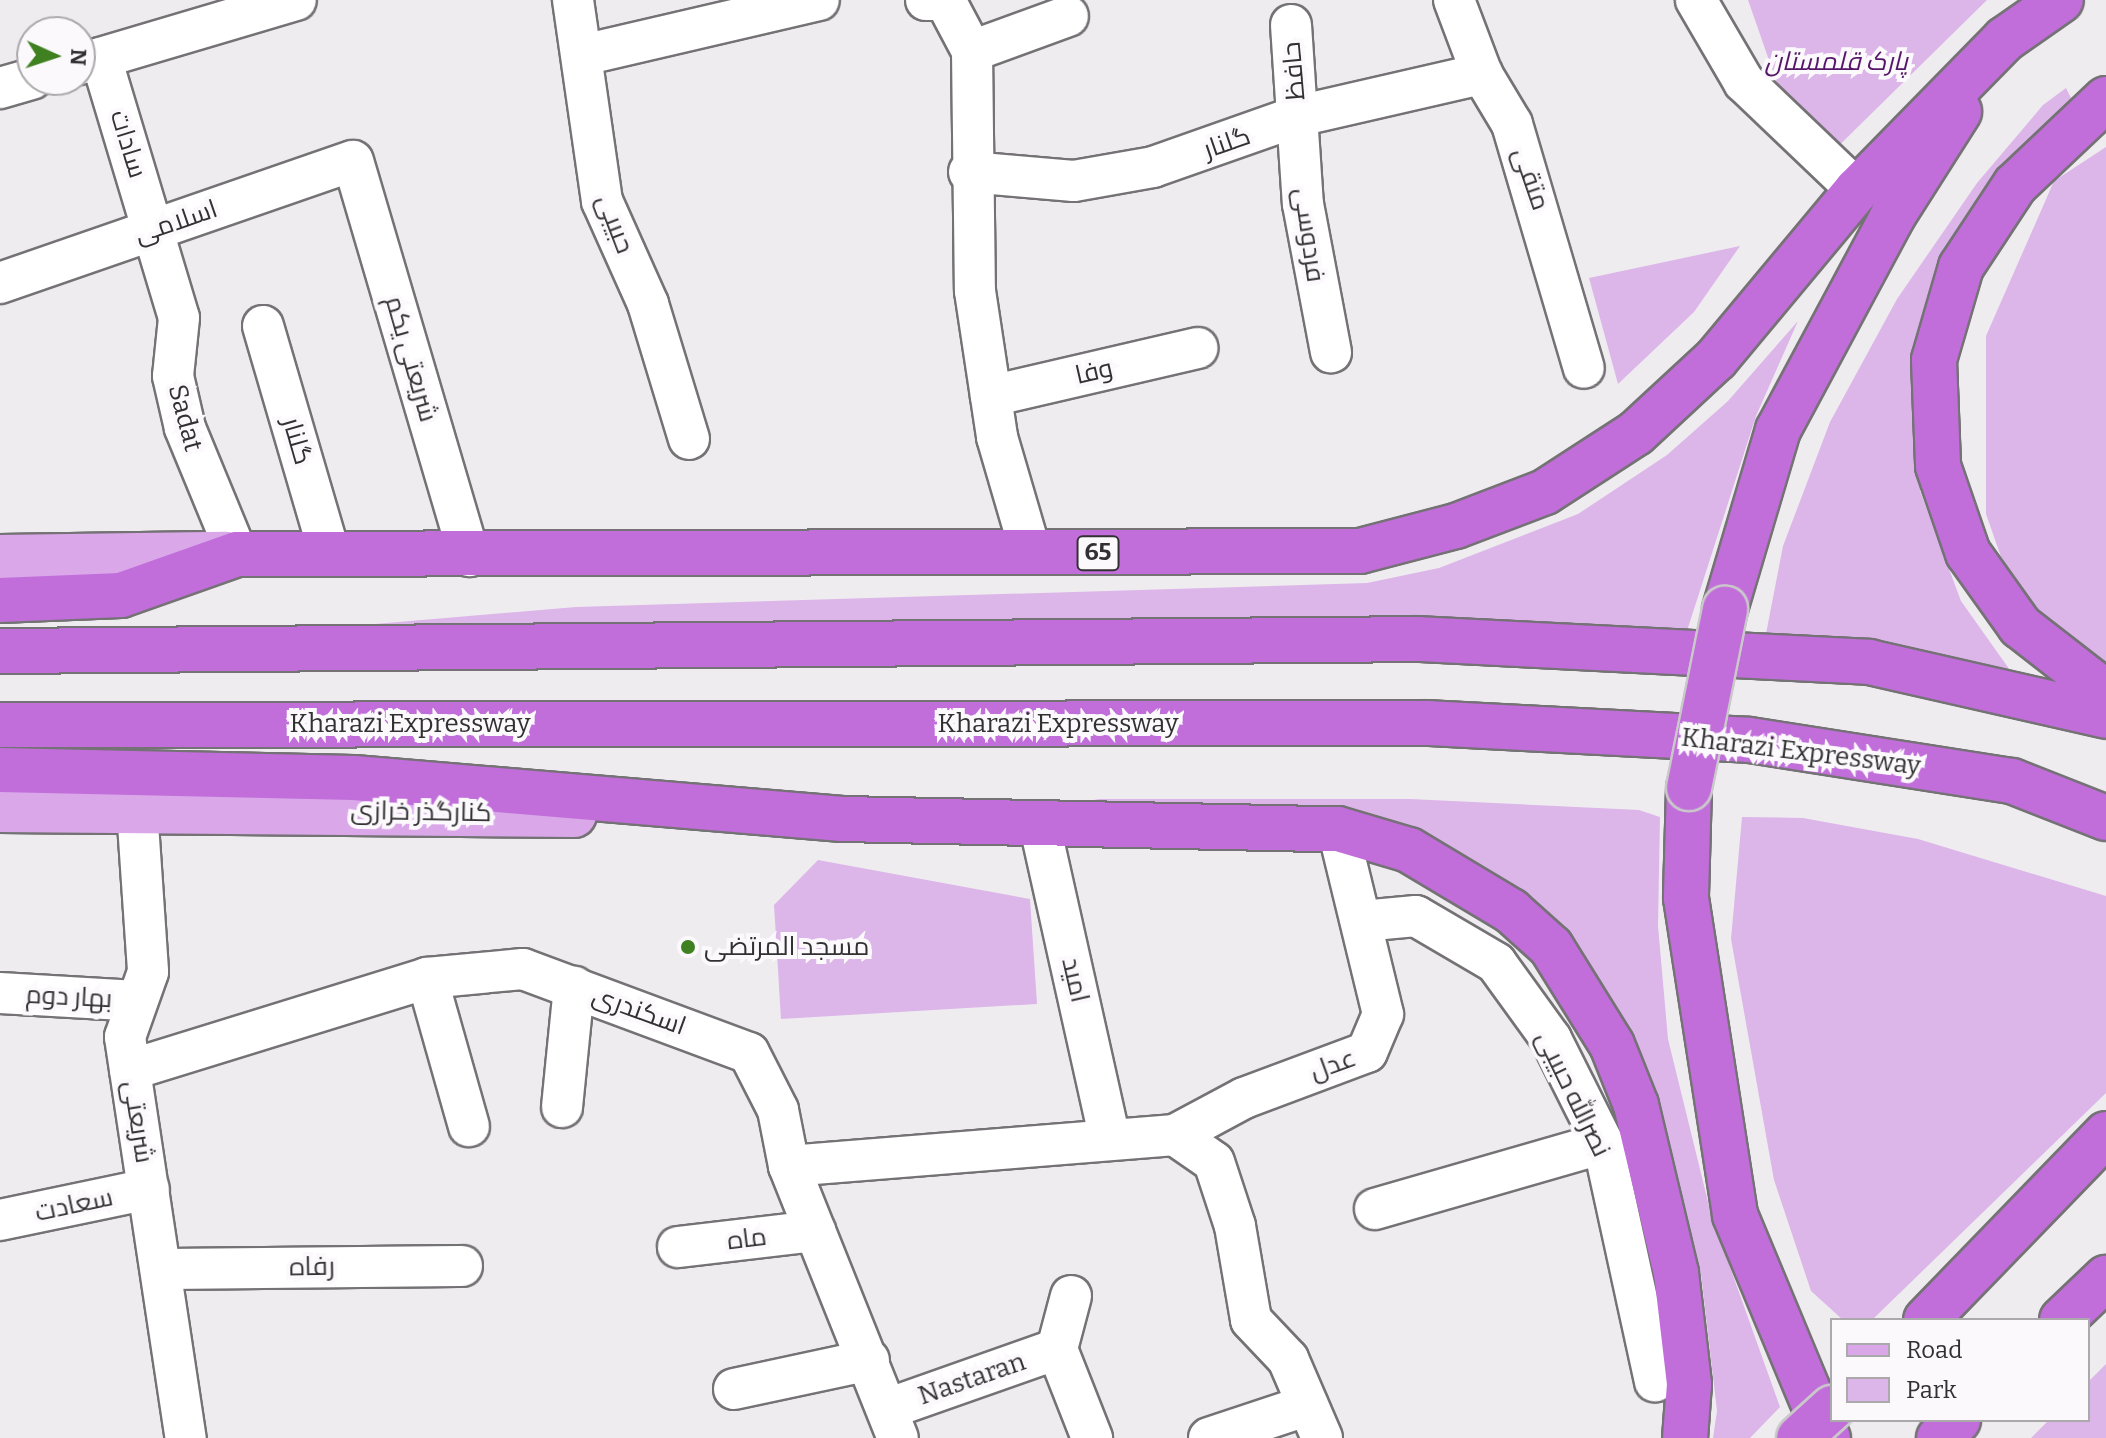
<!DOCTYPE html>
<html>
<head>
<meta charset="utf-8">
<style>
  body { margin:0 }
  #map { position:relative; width:2106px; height:1438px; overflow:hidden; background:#efecf0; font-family:Bitter,Cairo,serif }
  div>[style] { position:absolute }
  .green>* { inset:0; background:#dcb6e9 }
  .roads { filter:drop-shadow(2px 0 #757276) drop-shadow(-2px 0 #757276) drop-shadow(0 2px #757276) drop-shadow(0 -2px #757276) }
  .street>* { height:40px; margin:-20px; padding:0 20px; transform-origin:20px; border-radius:20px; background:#fff }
  .primary>* { height:44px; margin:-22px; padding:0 22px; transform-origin:22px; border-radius:22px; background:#daa8e9 }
  .highway>* { height:44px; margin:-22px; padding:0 22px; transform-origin:22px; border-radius:22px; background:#c16edb }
  .bridges { filter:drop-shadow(2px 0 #cac9ca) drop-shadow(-2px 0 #cac9ca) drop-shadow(0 2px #cac9ca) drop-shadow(0 -2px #cac9ca) }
  .highway-bridge>* { height:44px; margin:-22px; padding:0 22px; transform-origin:22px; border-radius:22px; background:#c16edb }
  .dots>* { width:22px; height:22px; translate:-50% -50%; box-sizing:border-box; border:4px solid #fcf9fd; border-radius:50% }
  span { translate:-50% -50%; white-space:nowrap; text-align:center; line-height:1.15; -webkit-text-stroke:8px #fcf9fd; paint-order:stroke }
  .shield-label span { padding:2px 6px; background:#fcf9fd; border:2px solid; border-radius:6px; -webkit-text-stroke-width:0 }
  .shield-label { font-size:24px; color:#323132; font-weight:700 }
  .park-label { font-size:26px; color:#551667; font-style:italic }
  .street-label { font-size:26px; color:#323132 }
  .poi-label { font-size:26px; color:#323132 }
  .left { translate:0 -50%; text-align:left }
  .legend { position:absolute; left:1830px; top:1318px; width:260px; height:104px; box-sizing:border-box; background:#fcf9fd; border:2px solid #aba9ac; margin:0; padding:10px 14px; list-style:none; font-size:24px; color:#323132 }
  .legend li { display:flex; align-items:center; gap:16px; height:40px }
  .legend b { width:40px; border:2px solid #aba9ac }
  .north { position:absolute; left:16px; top:16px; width:80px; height:80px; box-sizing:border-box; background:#fcf9fd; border:2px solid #aba9ac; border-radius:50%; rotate:93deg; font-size:22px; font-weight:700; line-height:32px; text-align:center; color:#323132 }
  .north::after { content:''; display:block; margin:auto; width:28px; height:36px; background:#3f8020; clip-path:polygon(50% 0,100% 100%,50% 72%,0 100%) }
</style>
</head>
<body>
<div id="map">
  <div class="green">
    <div style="clip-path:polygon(1748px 0,1987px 0,1809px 175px)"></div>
    <div style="clip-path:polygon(2066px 88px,2071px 98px,2024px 150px,1919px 411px,1920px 491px,1961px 601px,2017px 680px,1764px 644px,1783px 546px,1830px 422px,1897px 299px,1977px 183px,2043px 105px)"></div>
    <div style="clip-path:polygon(2106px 147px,2106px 670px,2070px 649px,2007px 574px,1986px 514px,1986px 336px,2054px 181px)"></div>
    <div style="clip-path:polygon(1740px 246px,1694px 312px,1618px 384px,1589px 278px)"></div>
    <div style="clip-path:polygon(1798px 321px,1756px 416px,1687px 631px,269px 633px,576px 607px,1367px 583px,1439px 568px,1578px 514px,1667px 455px,1728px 401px)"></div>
    <div style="clip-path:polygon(1099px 799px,1410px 799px,1639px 810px,1660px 817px,1658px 926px,1668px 1039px,1711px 1214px,1780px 1407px,1750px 1438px,1713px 1438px,1717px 1411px,1701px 1274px,1667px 1178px,1644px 1076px,1615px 1004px,1575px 940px,1477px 867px,1046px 809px)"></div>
    <div style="clip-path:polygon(1742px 817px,1803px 818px,1918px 839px,2106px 896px,2106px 1093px,1872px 1320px,1843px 1320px,1811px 1291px,1774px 1180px,1731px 939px)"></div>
    <div style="clip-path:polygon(818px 860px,1030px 899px,1037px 1004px,781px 1019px,774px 905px)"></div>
    <div style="clip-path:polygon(2106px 1364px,2106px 1438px,2031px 1438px,2049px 1420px,2088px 1420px,2088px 1382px)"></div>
  </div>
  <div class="roads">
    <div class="street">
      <div style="left:573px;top:0;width:203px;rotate:81.8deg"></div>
      <div style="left:602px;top:201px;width:113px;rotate:65.9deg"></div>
      <div style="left:648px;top:304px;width:141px;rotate:73.1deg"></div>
      <div style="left:926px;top:0;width:19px"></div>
      <div style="left:945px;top:0;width:58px;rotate:62.1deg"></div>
      <div style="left:972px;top:51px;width:240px;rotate:89.3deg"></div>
      <div style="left:975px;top:291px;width:148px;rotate:81.4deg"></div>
      <div style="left:997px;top:437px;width:121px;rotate:73.7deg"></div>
      <div style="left:1454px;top:0;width:79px;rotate:69.3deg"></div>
      <div style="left:1482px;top:74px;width:58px;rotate:59deg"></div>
      <div style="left:1512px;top:124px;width:254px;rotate:73.6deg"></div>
      <div style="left:1696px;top:0;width:95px;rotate:59.7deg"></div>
      <div style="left:1744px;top:82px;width:156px;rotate:43.7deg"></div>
      <div style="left:1291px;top:25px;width:179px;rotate:86.2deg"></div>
      <div style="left:1303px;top:204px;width:151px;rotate:79.3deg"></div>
      <div style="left:972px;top:51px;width:102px;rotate:-20deg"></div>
      <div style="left:583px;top:55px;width:242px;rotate:-13.1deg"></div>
      <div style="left:101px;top:58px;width:271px;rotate:73.3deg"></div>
      <div style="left:179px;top:318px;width:58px;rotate:95.9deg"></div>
      <div style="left:173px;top:376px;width:53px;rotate:77deg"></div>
      <div style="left:185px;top:428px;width:136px;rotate:67.6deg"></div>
      <div style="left:80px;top:64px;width:225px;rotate:-16.5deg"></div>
      <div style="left:0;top:88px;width:33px;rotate:-16deg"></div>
      <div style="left:969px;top:172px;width:105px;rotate:4.9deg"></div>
      <div style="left:1074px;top:181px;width:80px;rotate:-10deg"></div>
      <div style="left:1153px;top:167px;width:154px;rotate:-19.4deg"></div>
      <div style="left:1298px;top:116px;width:189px;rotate:-12.9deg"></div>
      <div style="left:0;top:283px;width:373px;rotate:-19.1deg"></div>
      <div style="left:353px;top:161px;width:412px;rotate:73.6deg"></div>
      <div style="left:263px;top:326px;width:239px;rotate:73.7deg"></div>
      <div style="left:991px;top:396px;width:212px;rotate:-13.1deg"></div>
      <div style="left:137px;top:809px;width:163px;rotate:86.1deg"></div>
      <div style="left:148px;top:972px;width:69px;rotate:109.5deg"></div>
      <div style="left:125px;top:1037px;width:406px;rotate:81.4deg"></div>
      <div style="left:1039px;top:822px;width:325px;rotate:77.4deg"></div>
      <div style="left:1362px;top:921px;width:54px;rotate:-5.3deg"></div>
      <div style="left:1416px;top:916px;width:93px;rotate:30.4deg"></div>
      <div style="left:1496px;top:963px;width:94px;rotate:54.1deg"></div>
      <div style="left:1551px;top:1039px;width:116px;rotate:63.4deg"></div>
      <div style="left:1603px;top:1143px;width:244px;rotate:77.7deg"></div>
      <div style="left:427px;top:978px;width:154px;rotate:74.2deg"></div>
      <div style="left:0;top:993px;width:137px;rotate:3.3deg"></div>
      <div style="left:130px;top:1070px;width:311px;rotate:-17.2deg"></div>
      <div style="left:427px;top:978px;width:96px;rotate:-5.4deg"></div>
      <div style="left:523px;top:969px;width:241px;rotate:20.4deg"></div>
      <div style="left:749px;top:1053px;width:64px;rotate:63deg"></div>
      <div style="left:778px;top:1110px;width:57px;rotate:78.9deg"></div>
      <div style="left:789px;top:1166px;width:293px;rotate:68.2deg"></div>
      <div style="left:562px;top:1107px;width:121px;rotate:-84.3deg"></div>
      <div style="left:1175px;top:1135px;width:78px;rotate:-28.2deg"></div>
      <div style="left:1244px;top:1098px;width:131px;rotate:-20.5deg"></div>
      <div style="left:1367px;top:1052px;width:41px;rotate:-67.2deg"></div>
      <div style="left:1383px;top:1014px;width:190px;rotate:-103.7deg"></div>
      <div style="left:789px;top:1166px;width:387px;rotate:-4.6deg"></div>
      <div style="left:1175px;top:1135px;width:47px;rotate:34.7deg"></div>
      <div style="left:1214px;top:1162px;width:67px;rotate:71.8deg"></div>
      <div style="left:1235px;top:1226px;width:95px;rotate:80.3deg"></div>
      <div style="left:1251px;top:1320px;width:54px;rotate:46.5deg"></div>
      <div style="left:1288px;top:1359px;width:86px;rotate:66.7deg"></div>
      <div style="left:1375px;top:1209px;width:237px;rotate:-16.1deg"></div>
      <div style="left:0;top:1220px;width:152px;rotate:-11.8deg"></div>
      <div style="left:678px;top:1247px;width:138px;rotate:-6.7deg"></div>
      <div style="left:163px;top:1269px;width:299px;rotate:-0.6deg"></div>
      <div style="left:1071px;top:1296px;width:55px;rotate:104.8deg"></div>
      <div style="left:1057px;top:1349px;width:96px;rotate:68.5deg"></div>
      <div style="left:734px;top:1389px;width:138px;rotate:-12.1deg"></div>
      <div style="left:887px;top:1409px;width:180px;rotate:-19.4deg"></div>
      <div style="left:1209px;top:1438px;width:104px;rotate:-18.4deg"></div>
    </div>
    <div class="primary">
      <div style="left:0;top:557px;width:226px;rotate:-0.8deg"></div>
      <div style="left:0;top:810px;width:574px;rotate:0.5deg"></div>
    </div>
    <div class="highway">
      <div style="left:2106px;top:99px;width:125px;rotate:136.6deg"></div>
      <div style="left:2015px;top:185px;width:98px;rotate:123.4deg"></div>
      <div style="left:1961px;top:267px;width:97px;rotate:106.2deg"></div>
      <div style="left:1934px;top:360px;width:106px;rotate:87.8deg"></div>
      <div style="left:1938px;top:466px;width:92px;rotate:71deg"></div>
      <div style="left:1968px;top:553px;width:90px;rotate:54.5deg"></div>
      <div style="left:2020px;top:626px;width:109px;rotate:37.9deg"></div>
      <div style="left:0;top:600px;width:121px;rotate:-2.4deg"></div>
      <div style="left:121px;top:595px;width:123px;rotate:-19.5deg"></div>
      <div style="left:237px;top:554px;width:1123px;rotate:-0.15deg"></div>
      <div style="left:1360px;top:551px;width:99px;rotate:-14.6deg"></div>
      <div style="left:1456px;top:526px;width:95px;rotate:-20.9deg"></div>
      <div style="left:1545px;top:492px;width:108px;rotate:-33deg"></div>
      <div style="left:1636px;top:433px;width:109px;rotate:-42.8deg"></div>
      <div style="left:1716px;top:359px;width:220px;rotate:-50.2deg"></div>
      <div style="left:1857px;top:190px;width:211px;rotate:-45.6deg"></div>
      <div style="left:2005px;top:39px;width:68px;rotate:-34.9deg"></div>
      <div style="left:1725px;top:609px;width:187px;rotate:-73.5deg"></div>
      <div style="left:1778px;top:430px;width:242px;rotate:-61.8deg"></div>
      <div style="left:1892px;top:217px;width:125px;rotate:-57.5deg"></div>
      <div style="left:0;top:651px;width:1418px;rotate:-0.48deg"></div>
      <div style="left:1418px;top:639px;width:452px;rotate:2.9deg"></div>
      <div style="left:1869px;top:662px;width:243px;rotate:12.8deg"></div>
      <div style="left:0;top:725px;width:1428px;rotate:-0.08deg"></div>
      <div style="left:1428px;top:723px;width:321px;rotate:3deg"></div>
      <div style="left:1749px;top:740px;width:266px;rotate:8.9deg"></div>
      <div style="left:2012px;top:781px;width:101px;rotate:21.5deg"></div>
      <div style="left:0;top:770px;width:354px;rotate:1.3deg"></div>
      <div style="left:354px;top:778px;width:490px;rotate:4.8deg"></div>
      <div style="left:842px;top:819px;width:496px;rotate:1.2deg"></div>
      <div style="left:1338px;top:829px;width:74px;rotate:16.5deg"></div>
      <div style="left:1409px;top:850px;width:119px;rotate:30.9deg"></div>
      <div style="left:1511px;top:911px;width:54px;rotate:42deg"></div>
      <div style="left:1551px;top:947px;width:115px;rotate:58.1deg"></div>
      <div style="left:1612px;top:1045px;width:65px;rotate:68.2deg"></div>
      <div style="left:1636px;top:1105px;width:173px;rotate:76.6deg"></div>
      <div style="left:1676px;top:1273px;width:112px;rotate:83.3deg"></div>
      <div style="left:1689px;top:1384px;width:54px;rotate:94.2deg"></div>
      <div style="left:1689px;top:788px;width:110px;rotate:91.6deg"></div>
      <div style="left:1686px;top:898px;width:321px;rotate:81.2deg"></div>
      <div style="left:1735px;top:1215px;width:242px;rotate:67.4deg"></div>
      <div style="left:1926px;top:1320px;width:259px;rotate:-45.9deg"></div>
      <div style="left:2062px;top:1320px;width:61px;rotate:-43.7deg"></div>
      <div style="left:1939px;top:1438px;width:26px;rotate:-43deg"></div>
    </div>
  </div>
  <div class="bridges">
    <div class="highway-bridge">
      <div style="left:1689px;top:788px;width:183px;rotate:-78.6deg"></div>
      <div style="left:1799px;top:1438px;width:45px;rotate:-42.3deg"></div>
    </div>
  </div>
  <div class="dots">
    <div style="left:688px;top:947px;background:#3f8020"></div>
  </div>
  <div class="shield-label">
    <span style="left:1098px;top:553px">65</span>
  </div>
  <div class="park-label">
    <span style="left:1836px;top:62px">پارک قلمستان</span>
  </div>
  <div class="street-label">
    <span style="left:1294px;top:71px;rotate:-95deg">حافظ</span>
    <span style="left:1227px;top:143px;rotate:-19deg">گلنار</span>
    <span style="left:128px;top:144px;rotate:73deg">سادات</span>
    <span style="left:1531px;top:179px;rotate:71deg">متقی</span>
    <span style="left:176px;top:222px;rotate:-19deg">اسلامی</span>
    <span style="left:615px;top:224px;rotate:69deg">حبیبی</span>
    <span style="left:1309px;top:235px;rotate:82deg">فردوسی</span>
    <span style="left:411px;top:359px;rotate:74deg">شریعتی یکم</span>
    <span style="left:1094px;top:372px;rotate:-13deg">وفا</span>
    <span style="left:185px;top:418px;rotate:75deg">Sadat</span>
    <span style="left:297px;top:441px;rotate:74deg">گلنار</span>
    <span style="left:410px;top:724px">Kharazi Expressway</span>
    <span style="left:1058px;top:724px">Kharazi Expressway</span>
    <span style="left:1801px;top:752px;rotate:7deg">Kharazi Expressway</span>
    <span style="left:421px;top:812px;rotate:1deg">کنارگذر خرازی</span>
    <span style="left:1075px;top:980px;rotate:77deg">امید</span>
    <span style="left:69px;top:997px;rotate:3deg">بهار دوم</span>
    <span style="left:639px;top:1011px;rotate:20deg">اسکندری</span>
    <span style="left:1333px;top:1065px;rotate:-20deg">عدل</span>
    <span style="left:1573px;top:1094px;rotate:64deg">نصرالله حبیبی</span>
    <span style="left:138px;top:1122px;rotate:81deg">شریعتی</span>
    <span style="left:74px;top:1205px;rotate:-12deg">سعادت</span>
    <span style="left:747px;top:1239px;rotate:-7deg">ماه</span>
    <span style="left:312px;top:1267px;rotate:-1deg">رفاه</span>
    <span style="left:972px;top:1379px;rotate:-19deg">Nastaran</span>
  </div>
  <div class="poi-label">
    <span class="left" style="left:704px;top:947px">مسجد المرتضی</span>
  </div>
  <ul class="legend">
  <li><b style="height:10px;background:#daa8e9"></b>Road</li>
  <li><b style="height:22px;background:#dcb6e9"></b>Park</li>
  </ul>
  <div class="north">N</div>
</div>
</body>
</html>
